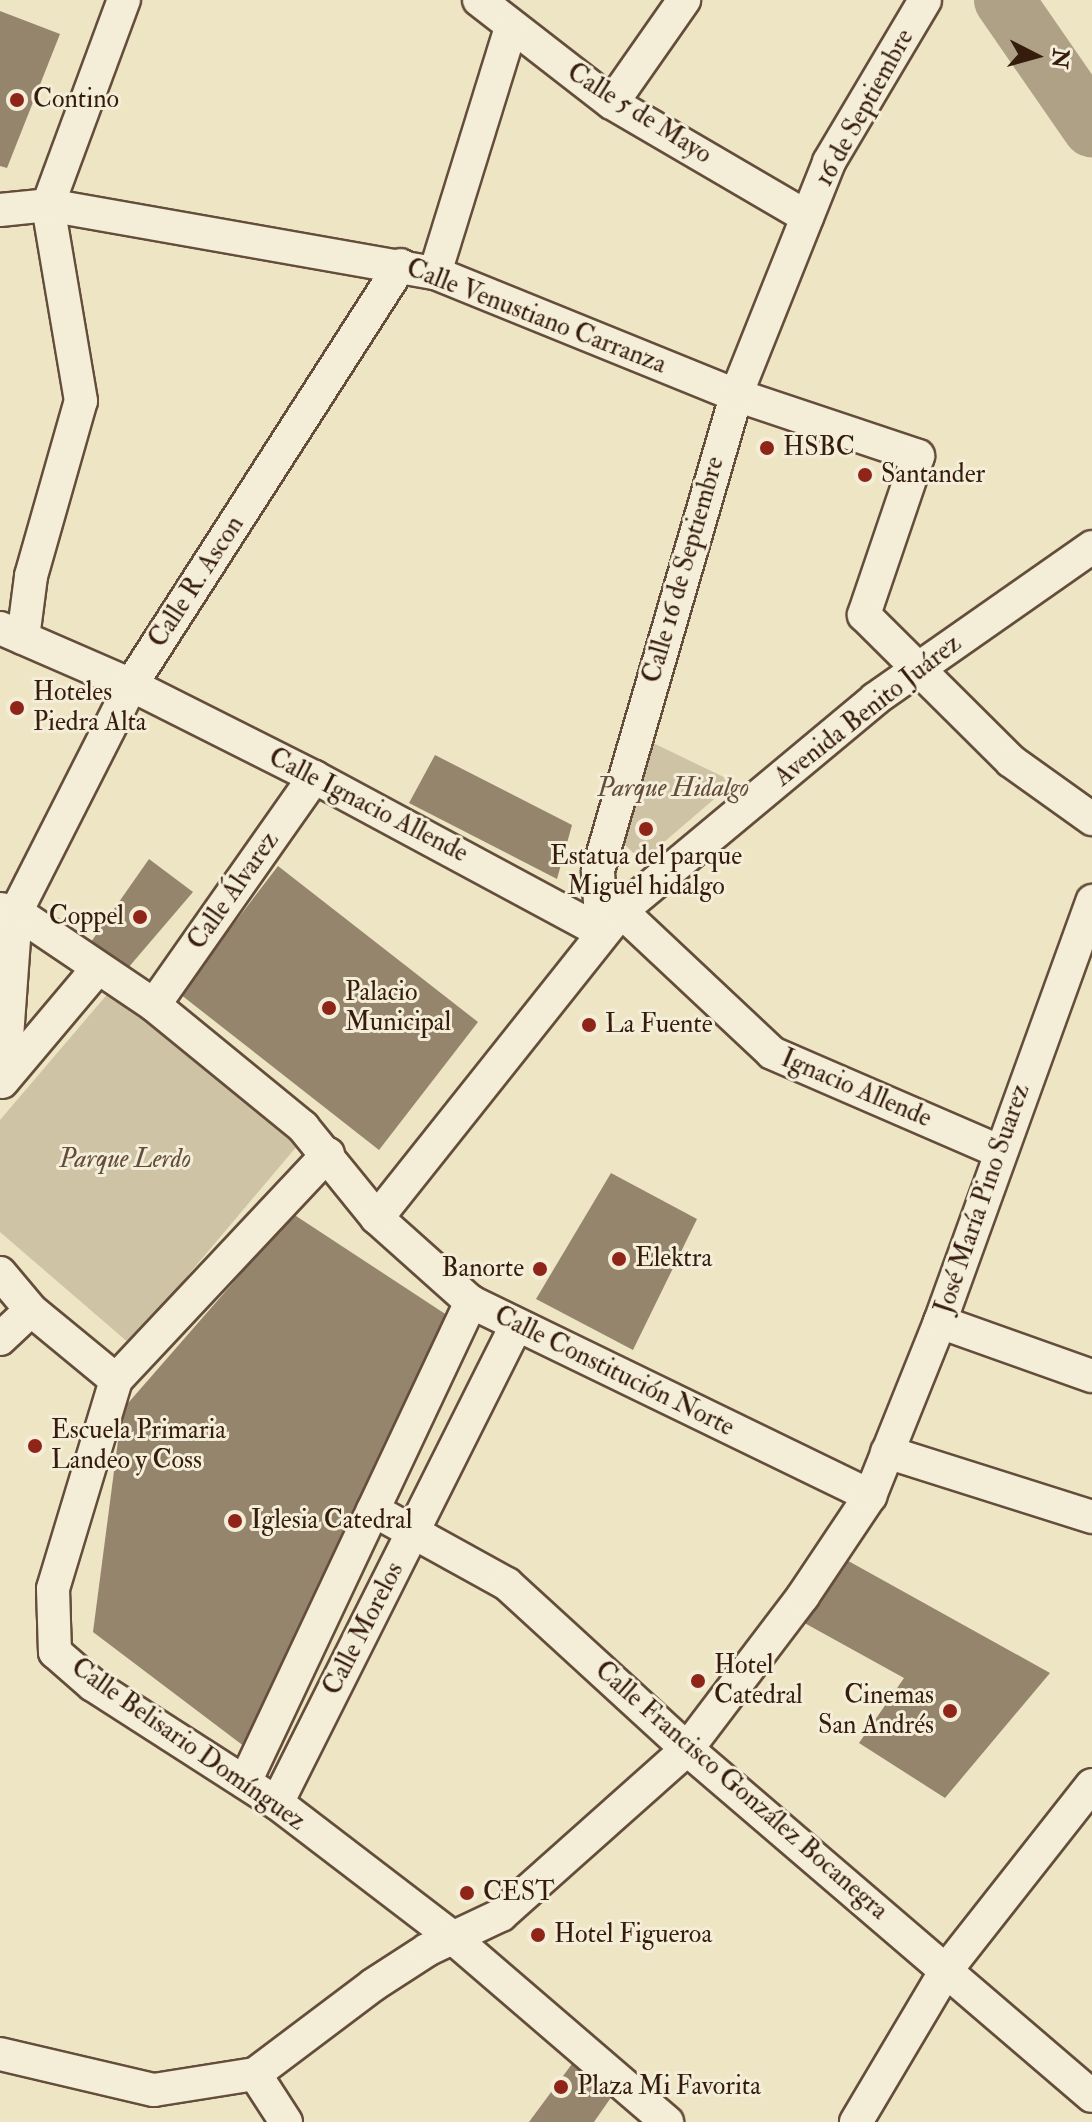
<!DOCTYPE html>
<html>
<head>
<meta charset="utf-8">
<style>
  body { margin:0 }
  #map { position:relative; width:1092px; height:2122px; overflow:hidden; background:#eee5c5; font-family:"IM FELL Double Pica",serif }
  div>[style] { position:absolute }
  .green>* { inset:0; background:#cfc3a6 }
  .river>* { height:60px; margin:-30px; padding:0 30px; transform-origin:30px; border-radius:30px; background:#afa186 }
  .building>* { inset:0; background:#96856d }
  .roads { filter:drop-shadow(2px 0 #644e3b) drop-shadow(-2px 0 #644e3b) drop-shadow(0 2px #644e3b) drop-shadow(0 -2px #644e3b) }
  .minor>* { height:32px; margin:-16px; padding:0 16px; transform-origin:16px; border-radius:16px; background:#f4eed9 }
  .dots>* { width:22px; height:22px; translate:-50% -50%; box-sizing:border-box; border:4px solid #f4eed9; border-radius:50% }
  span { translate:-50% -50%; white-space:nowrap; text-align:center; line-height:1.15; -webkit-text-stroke:6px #f4eed9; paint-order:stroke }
  .poi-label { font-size:26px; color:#361c0d }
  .left { translate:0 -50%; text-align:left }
  .right { translate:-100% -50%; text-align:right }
  .street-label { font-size:26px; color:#361c0d }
  .park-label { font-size:26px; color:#644e3b; font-style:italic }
  .north { position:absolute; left:996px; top:16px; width:80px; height:80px; -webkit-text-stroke:6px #f4eed9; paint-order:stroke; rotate:96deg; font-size:22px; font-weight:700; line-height:32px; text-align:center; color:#361c0d }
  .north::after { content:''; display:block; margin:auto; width:28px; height:36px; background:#361c0d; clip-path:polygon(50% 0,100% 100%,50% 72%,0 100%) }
</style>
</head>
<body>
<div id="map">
  <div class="green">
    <div style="clip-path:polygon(651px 742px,734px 782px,642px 861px,624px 844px)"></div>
    <div style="clip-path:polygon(110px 991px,297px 1146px,130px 1344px,0 1232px,0 1120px)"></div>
  </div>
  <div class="river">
    <div style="left:1004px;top:0;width:155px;rotate:55.3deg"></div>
  </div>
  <div class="building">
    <div style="clip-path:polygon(0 11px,60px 34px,7px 168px,0 166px)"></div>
    <div style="clip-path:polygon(435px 755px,572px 825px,557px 879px,409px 803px)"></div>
    <div style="clip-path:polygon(149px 859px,193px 892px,128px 968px,91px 942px)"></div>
    <div style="clip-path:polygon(278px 866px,478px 1022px,379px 1150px,180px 994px)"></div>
    <div style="clip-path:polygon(611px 1173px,697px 1219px,633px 1350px,536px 1299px)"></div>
    <div style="clip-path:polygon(293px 1214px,456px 1321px,253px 1753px,93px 1632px,122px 1410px)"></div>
    <div style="clip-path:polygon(843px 1558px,1050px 1673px,945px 1798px,859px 1743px,904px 1678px,799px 1620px)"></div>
    <div style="clip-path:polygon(580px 2053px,619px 2086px,594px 2122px,529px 2122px)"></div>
  </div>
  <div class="roads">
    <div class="minor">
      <div style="left:479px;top:0;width:168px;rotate:37.8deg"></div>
      <div style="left:612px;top:103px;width:226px;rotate:30.3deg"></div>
      <div style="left:612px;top:103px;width:126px;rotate:-55deg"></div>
      <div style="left:0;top:210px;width:48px;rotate:-5.9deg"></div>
      <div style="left:48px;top:205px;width:393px;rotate:10deg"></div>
      <div style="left:435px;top:273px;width:325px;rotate:22.1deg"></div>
      <div style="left:736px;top:395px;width:192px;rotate:18.5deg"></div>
      <div style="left:918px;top:456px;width:168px;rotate:108.8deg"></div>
      <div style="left:864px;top:615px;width:207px;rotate:44.8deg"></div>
      <div style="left:1011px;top:761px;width:100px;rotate:35.6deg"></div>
      <div style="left:435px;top:273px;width:257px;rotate:-72.8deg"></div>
      <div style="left:0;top:628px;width:143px;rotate:23.5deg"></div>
      <div style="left:131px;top:685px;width:205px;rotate:26.7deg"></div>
      <div style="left:314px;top:777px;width:327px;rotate:28.3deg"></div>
      <div style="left:23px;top:638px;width:63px;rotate:-82.6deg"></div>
      <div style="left:31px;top:576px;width:182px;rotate:-74.1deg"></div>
      <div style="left:81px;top:401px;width:199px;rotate:-99.6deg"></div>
      <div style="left:48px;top:205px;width:219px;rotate:-69.7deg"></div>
      <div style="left:0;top:909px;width:16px;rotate:11deg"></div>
      <div style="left:16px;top:912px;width:166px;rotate:34deg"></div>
      <div style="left:154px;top:1005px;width:193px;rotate:39.3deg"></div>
      <div style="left:303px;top:1127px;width:117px;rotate:50.9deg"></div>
      <div style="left:377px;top:1218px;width:126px;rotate:41.8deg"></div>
      <div style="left:471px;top:1302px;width:444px;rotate:25.9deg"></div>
      <div style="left:621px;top:911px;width:207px;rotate:43.2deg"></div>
      <div style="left:772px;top:1053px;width:247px;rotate:23.4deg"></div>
      <div style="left:602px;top:932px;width:61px;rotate:-93.8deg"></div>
      <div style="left:598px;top:871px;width:496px;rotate:-73.8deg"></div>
      <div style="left:736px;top:395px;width:251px;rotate:-68.2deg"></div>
      <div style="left:829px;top:162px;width:188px;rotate:-59.3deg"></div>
      <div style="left:154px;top:1005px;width:279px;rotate:-54.9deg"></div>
      <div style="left:4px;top:1079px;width:167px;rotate:-85.9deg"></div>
      <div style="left:16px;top:912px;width:254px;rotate:-63.1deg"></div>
      <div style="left:131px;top:685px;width:499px;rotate:-57.3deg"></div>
      <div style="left:2px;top:1082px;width:149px;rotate:-49.9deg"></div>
      <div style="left:328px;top:1154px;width:310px;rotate:133.2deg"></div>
      <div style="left:116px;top:1380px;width:218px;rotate:106.8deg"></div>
      <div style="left:53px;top:1589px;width:63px;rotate:88.2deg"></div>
      <div style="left:55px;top:1652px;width:50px;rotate:41deg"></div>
      <div style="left:93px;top:1685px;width:219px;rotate:32.7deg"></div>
      <div style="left:277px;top:1803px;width:220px;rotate:37.4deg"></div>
      <div style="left:452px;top:1937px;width:284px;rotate:40.7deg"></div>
      <div style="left:377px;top:1218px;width:392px;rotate:-51.5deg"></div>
      <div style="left:621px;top:911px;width:331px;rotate:-39.8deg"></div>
      <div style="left:875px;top:699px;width:265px;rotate:-35deg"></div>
      <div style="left:0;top:1273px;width:48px;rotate:50deg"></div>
      <div style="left:31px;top:1310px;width:110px;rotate:39.5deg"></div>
      <div style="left:940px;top:1322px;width:161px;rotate:19.6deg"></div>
      <div style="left:0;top:1339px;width:42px;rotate:-43.1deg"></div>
      <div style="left:887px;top:1452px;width:215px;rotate:17.6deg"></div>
      <div style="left:373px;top:1510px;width:153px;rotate:28.9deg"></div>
      <div style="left:507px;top:1584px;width:244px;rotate:42.5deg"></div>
      <div style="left:687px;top:1749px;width:533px;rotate:40.59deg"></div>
      <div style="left:245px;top:1782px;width:531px;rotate:-64.79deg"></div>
      <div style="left:277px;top:1803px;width:534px;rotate:-63.39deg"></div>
      <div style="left:0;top:2054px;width:158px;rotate:13.2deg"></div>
      <div style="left:154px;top:2090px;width:102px;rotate:-9deg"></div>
      <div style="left:255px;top:2074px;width:148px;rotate:-37deg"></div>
      <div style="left:373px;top:1985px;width:64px;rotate:-32.9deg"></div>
      <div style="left:427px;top:1950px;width:82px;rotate:-25.3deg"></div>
      <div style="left:501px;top:1915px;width:249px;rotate:-41.7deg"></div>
      <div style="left:687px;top:1749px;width:192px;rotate:-52.8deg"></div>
      <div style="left:803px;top:1596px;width:120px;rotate:-56.2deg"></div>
      <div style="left:870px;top:1496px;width:188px;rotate:-68.1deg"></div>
      <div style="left:940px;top:1322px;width:448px;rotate:-70.1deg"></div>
      <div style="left:255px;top:2074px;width:57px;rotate:57.1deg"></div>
      <div style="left:856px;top:2122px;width:178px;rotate:-59.3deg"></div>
      <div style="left:947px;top:1969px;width:234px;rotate:-51.8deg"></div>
    </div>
  </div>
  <div class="dots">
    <div style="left:17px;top:100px;background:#8f2418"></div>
    <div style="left:767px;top:448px;background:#8f2418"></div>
    <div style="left:865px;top:475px;background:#8f2418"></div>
    <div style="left:17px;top:708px;background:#8f2418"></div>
    <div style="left:646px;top:829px;background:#8f2418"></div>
    <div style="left:140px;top:917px;background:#8f2418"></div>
    <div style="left:329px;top:1008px;background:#8f2418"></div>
    <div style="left:589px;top:1025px;background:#8f2418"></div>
    <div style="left:619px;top:1259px;background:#8f2418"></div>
    <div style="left:540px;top:1269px;background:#8f2418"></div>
    <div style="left:35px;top:1446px;background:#8f2418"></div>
    <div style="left:235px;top:1521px;background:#8f2418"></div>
    <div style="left:698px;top:1681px;background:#8f2418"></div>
    <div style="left:950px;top:1711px;background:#8f2418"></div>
    <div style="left:467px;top:1893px;background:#8f2418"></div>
    <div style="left:538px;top:1935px;background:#8f2418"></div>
    <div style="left:561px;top:2087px;background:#8f2418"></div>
  </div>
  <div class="poi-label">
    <span class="left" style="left:33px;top:100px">Contino</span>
    <span class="left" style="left:783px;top:448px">HSBC</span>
    <span class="left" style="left:881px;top:475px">Santander</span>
    <span class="left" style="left:33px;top:708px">Hoteles<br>Piedra Alta</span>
    <span style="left:646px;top:872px">Estatua del parque<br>Miguel hidalgo</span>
    <span class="right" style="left:124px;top:917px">Coppel</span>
    <span class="left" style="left:345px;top:1008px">Palacio<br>Municipal</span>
    <span class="left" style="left:605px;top:1025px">La Fuente</span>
    <span class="left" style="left:635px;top:1259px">Elektra</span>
    <span class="right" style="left:524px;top:1269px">Banorte</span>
    <span class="left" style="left:51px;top:1446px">Escuela Primaria<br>Landeo y Coss</span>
    <span class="left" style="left:251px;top:1521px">Iglesia Catedral</span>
    <span class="left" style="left:714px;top:1681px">Hotel<br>Catedral</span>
    <span class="right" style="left:934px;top:1711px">Cinemas<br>San Andrés</span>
    <span class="left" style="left:483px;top:1893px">CEST</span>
    <span class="left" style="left:554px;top:1935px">Hotel Figueroa</span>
    <span class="left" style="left:577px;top:2087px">Plaza Mi Favorita</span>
  </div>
  <div class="street-label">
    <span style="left:865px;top:108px;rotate:-61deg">16 de Septiembre</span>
    <span style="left:639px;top:114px;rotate:32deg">Calle 5 de Mayo</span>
    <span style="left:536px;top:317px;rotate:21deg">Calle Venustiano Carranza</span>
    <span style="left:684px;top:570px;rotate:-74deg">Calle 16 de Septiembre</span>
    <span style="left:197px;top:582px;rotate:-57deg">Calle R. Ascon</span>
    <span style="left:868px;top:711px;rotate:-38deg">Avenida Benito Juárez</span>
    <span style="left:368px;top:806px;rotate:27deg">Calle Ignacio Allende</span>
    <span style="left:234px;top:891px;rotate:-55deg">Calle Álvarez</span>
    <span style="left:856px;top:1089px;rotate:23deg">Ignacio Allende</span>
    <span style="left:983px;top:1199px;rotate:-71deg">José María Pino Suarez</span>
    <span style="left:614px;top:1372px;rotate:26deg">Calle Constitución Norte</span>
    <span style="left:364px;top:1629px;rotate:-63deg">Calle Morelos</span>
    <span style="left:188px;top:1745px;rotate:35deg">Calle Belisario Domínguez</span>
    <span style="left:741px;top:1791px;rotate:41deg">Calle Francisco González Bocanegra</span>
  </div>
  <div class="park-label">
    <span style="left:673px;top:789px">Parque Hidalgo</span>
    <span style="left:125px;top:1160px">Parque Lerdo</span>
  </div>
  <div class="north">N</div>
</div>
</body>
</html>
